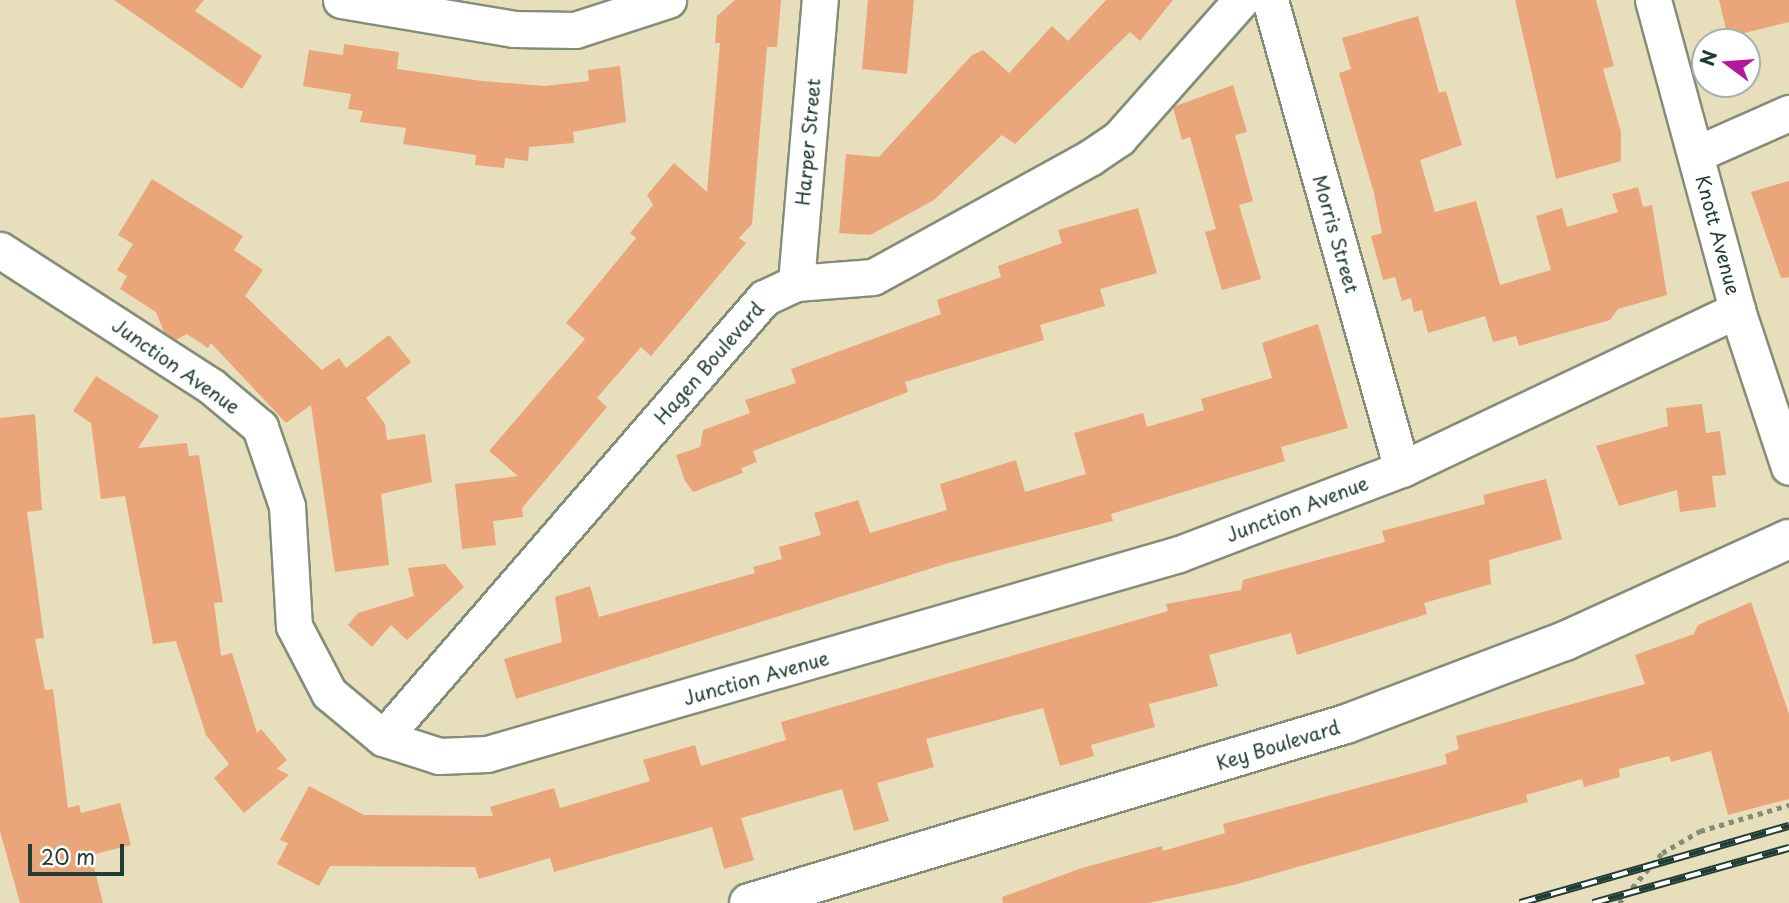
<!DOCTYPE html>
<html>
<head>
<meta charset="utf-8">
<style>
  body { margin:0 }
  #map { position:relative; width:1789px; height:903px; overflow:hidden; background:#e7dfbb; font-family:"Playpen Sans",sans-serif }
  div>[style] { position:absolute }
  .building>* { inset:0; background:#eba57b }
  .path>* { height:4.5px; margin-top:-2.25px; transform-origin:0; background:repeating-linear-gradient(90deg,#838e78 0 5px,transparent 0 10px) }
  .roads { filter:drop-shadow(2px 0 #838e78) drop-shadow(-2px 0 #838e78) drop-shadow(0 2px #838e78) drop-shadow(0 -2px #838e78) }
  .street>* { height:35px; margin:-17.5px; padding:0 17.5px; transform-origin:17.5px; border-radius:17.5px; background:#fff }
  .secondary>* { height:38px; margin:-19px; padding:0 19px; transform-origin:19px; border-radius:19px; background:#fff }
  .rail>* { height:8px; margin-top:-4px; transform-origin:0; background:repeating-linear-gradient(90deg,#fff 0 16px,#1f3d34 0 32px); box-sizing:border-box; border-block:2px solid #1f3d34 }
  span { translate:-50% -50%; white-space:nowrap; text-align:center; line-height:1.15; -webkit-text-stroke:5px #fff; paint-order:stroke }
  .street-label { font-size:19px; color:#1f3d34 }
  .north { position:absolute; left:1691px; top:28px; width:70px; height:70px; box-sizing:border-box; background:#fff; border:2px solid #a5b1ae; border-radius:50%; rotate:286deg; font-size:19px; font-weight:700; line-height:28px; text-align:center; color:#1f3d34 }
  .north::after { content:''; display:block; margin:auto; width:24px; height:32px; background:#b5179e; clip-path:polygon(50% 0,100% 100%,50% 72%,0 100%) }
  .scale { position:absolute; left:28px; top:844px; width:96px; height:32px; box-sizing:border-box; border:4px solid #1f3d34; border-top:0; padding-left:9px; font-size:21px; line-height:24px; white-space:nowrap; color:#1f3d34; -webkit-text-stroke:5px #fff; paint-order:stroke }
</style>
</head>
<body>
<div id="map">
  <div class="building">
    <div style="clip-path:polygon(114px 0,204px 0,195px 11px,262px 56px,242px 89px)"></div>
    <div style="clip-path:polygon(735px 0,781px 0,777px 47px,767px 47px,752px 224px,739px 238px,746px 243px,651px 356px,641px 347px,597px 398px,607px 407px,522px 508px,523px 517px,493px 521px,496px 545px,462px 549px,455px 484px,518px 476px,489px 451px,585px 339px,566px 323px,636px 238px,630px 233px,653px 205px,647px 195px,674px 163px,707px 192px,720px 43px,715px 43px,717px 16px)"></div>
    <div style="clip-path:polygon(868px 0,914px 0,907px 74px,862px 69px)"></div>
    <div style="clip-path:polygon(1106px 0,1173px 0,1140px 41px,1130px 32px,1015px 144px,1002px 135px,934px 200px,870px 235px,839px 233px,846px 154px,879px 157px,972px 55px,983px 50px,1009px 73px,1052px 26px,1068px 41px)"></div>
    <div style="clip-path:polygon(1515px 0,1596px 0,1614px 66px,1603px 69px,1621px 132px,1621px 161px,1556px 179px)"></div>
    <div style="clip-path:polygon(1719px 0,1789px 0,1789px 22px,1728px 37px)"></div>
    <div style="clip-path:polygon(1418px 16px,1439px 93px,1446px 91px,1462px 145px,1420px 160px,1435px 212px,1476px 201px,1500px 285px,1551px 270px,1536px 216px,1562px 208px,1567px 227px,1618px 212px,1612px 194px,1638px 187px,1643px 207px,1652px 205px,1667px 295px,1618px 309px,1610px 320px,1519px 346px,1516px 336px,1493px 342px,1485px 316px,1428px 333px,1422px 310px,1414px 312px,1411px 298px,1402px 301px,1395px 277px,1383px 280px,1371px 236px,1382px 233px,1374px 193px,1339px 73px,1351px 69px,1342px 38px)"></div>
    <div style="clip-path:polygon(344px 44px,399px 52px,397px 69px,482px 81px,545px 86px,589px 81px,588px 70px,620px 66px,626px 122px,573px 132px,574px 143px,529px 147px,528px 161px,505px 158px,504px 168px,475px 165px,476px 155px,403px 144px,406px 128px,360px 122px,363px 111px,348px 109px,351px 94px,303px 86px,309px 50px,343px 55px)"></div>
    <div style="clip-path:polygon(1233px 85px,1247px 132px,1235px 135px,1253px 201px,1239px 205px,1261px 279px,1222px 290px,1205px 232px,1216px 229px,1190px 137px,1182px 140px,1173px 107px)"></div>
    <div style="clip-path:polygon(152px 179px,243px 236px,234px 250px,263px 270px,245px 296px,322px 370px,339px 358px,346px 368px,389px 335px,411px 362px,366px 398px,385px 424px,387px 440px,425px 434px,432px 482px,381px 494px,389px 565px,335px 572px,311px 405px,286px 423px,211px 343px,208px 348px,187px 334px,176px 340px,164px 332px,156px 312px,120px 289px,127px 276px,117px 270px,133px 244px,118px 235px)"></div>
    <div style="clip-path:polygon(1789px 181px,1789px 277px,1781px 278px,1751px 192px)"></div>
    <div style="clip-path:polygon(1138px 208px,1157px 273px,1100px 289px,1105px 306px,1040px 325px,1044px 340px,905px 382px,908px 392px,753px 451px,757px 462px,741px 468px,743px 473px,693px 492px,685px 481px,676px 455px,700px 447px,703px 430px,750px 413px,745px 400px,796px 383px,791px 369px,941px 314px,937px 300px,1001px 277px,998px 266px,1062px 243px,1058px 230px)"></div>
    <div style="clip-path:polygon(1318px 324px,1348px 428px,1281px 447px,1285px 461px,1111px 514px,1113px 521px,945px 564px,516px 699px,504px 659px,562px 642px,555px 597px,590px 586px,599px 617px,755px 573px,753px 567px,782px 559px,779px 547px,821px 535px,814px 513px,858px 500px,870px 533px,947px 510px,940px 484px,1016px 460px,1025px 492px,1086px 474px,1074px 433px,1143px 413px,1147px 427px,1204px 410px,1201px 399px,1272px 378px,1262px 343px)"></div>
    <div style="clip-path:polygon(96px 376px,159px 416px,138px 448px,187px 443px,189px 456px,199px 455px,223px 602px,214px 603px,221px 656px,232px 653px,257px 733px,261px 729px,287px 760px,277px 769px,289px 775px,244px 813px,214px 778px,229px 764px,206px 735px,176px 641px,153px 644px,125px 496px,101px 499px,91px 423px,73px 411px)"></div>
    <div style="clip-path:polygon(1702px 404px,1706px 433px,1720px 431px,1726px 475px,1712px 476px,1716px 507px,1680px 512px,1677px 490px,1619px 506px,1596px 446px,1668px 426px,1666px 408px)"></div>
    <div style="clip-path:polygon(35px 414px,42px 510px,27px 512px,44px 638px,35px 639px,45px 690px,53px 689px,68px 808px,79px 805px,81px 813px,120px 803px,131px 845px,91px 855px,103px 903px,20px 903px,0 831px,0 418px)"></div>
    <div style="clip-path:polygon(1546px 479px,1562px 539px,1489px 560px,1491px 584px,1424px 603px,1427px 614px,1297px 655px,1291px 633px,1209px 655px,1218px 686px,1149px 704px,1155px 727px,1091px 745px,1094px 756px,1060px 766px,1043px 708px,926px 739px,934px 767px,877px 783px,889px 821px,854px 831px,842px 789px,741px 818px,754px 860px,724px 869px,712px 827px,554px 872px,550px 858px,479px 879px,475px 867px,330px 866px,319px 886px,277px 864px,288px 843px,280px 840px,309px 786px,364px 815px,493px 816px,490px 807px,554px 788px,560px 808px,650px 781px,643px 760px,695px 745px,701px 766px,786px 740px,781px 722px,1168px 611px,1166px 604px,1241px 590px,1243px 580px,1385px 542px,1382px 531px,1485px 504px,1483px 495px)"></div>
    <div style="clip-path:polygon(445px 564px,464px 587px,407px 640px,391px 625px,372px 647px,348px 625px,358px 613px,414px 596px,408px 568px)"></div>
    <div style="clip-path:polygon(1751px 602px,1789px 714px,1789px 799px,1728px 815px,1711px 751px,1671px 762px,1669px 756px,1619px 769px,1620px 777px,1584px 787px,1582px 779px,1526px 795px,1528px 802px,1234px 885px,1148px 903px,1003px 903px,1002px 897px,1082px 868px,1162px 846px,1163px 851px,1225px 833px,1223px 824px,1447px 764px,1445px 754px,1459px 749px,1456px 736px,1645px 684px,1635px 655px,1694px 634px,1698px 625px)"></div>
  </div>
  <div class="path">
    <div style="left:1619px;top:903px;width:66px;rotate:-49.3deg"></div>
    <div style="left:1662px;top:853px;width:44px;rotate:-30.1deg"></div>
    <div style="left:1700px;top:831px;width:93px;rotate:-16.3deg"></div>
  </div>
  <div class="roads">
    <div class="street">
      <div style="left:341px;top:0;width:175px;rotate:9.5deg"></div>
      <div style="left:514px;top:29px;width:61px;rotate:0.9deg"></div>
      <div style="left:575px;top:30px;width:98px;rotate:-17.9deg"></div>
      <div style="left:1270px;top:0;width:487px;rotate:74.3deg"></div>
      <div style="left:1653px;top:0;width:321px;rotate:74.8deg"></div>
      <div style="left:1737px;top:310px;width:165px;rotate:71.7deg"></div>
      <div style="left:1696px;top:154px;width:102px;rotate:-23.8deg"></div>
      <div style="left:0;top:250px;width:251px;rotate:32.8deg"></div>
      <div style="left:211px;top:386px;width:64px;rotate:39.9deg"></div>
      <div style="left:260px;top:427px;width:83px;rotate:71.1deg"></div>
      <div style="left:287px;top:506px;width:120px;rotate:86.7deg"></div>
      <div style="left:294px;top:626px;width:76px;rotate:62.4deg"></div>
      <div style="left:329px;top:693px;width:70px;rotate:39.8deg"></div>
      <div style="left:383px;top:738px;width:59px;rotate:17.8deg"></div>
      <div style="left:439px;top:756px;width:48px;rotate:-2.4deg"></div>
      <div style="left:487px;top:754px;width:720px;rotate:-16.12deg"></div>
      <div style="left:1179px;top:554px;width:239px;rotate:-20.9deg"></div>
      <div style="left:1402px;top:469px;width:371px;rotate:-25.4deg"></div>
      <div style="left:796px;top:283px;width:284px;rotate:-85.2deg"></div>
      <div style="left:383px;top:738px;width:582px;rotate:-49.11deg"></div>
      <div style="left:764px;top:298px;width:35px;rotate:-25deg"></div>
      <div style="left:796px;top:283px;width:77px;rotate:-4.5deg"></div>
      <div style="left:873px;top:277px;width:249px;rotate:-28.8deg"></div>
      <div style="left:1091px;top:157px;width:34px;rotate:-34deg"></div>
      <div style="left:1119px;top:138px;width:184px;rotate:-48.5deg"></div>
    </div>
    <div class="secondary">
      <div style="left:749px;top:903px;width:623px;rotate:-16.69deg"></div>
      <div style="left:1346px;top:724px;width:234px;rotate:-20.8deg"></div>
      <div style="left:1565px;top:641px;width:246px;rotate:-24.5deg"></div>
    </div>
  </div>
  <div class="rail">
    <div style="left:1520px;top:903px;width:280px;rotate:-16deg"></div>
    <div style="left:1593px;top:903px;width:204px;rotate:-15.7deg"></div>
  </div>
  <div class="street-label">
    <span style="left:808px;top:142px;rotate:-85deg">Harper Street</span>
    <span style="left:1336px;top:234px;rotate:74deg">Morris Street</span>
    <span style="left:1718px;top:235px;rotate:75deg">Knott Avenue</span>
    <span style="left:709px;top:363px;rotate:-49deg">Hagen Boulevard</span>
    <span style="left:176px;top:366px;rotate:35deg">Junction Avenue</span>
    <span style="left:1297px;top:509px;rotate:-21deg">Junction Avenue</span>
    <span style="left:756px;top:678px;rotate:-16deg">Junction Avenue</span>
    <span style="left:1278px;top:745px;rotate:-17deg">Key Boulevard</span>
  </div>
  <div class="north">N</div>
  <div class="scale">20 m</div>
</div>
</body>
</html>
